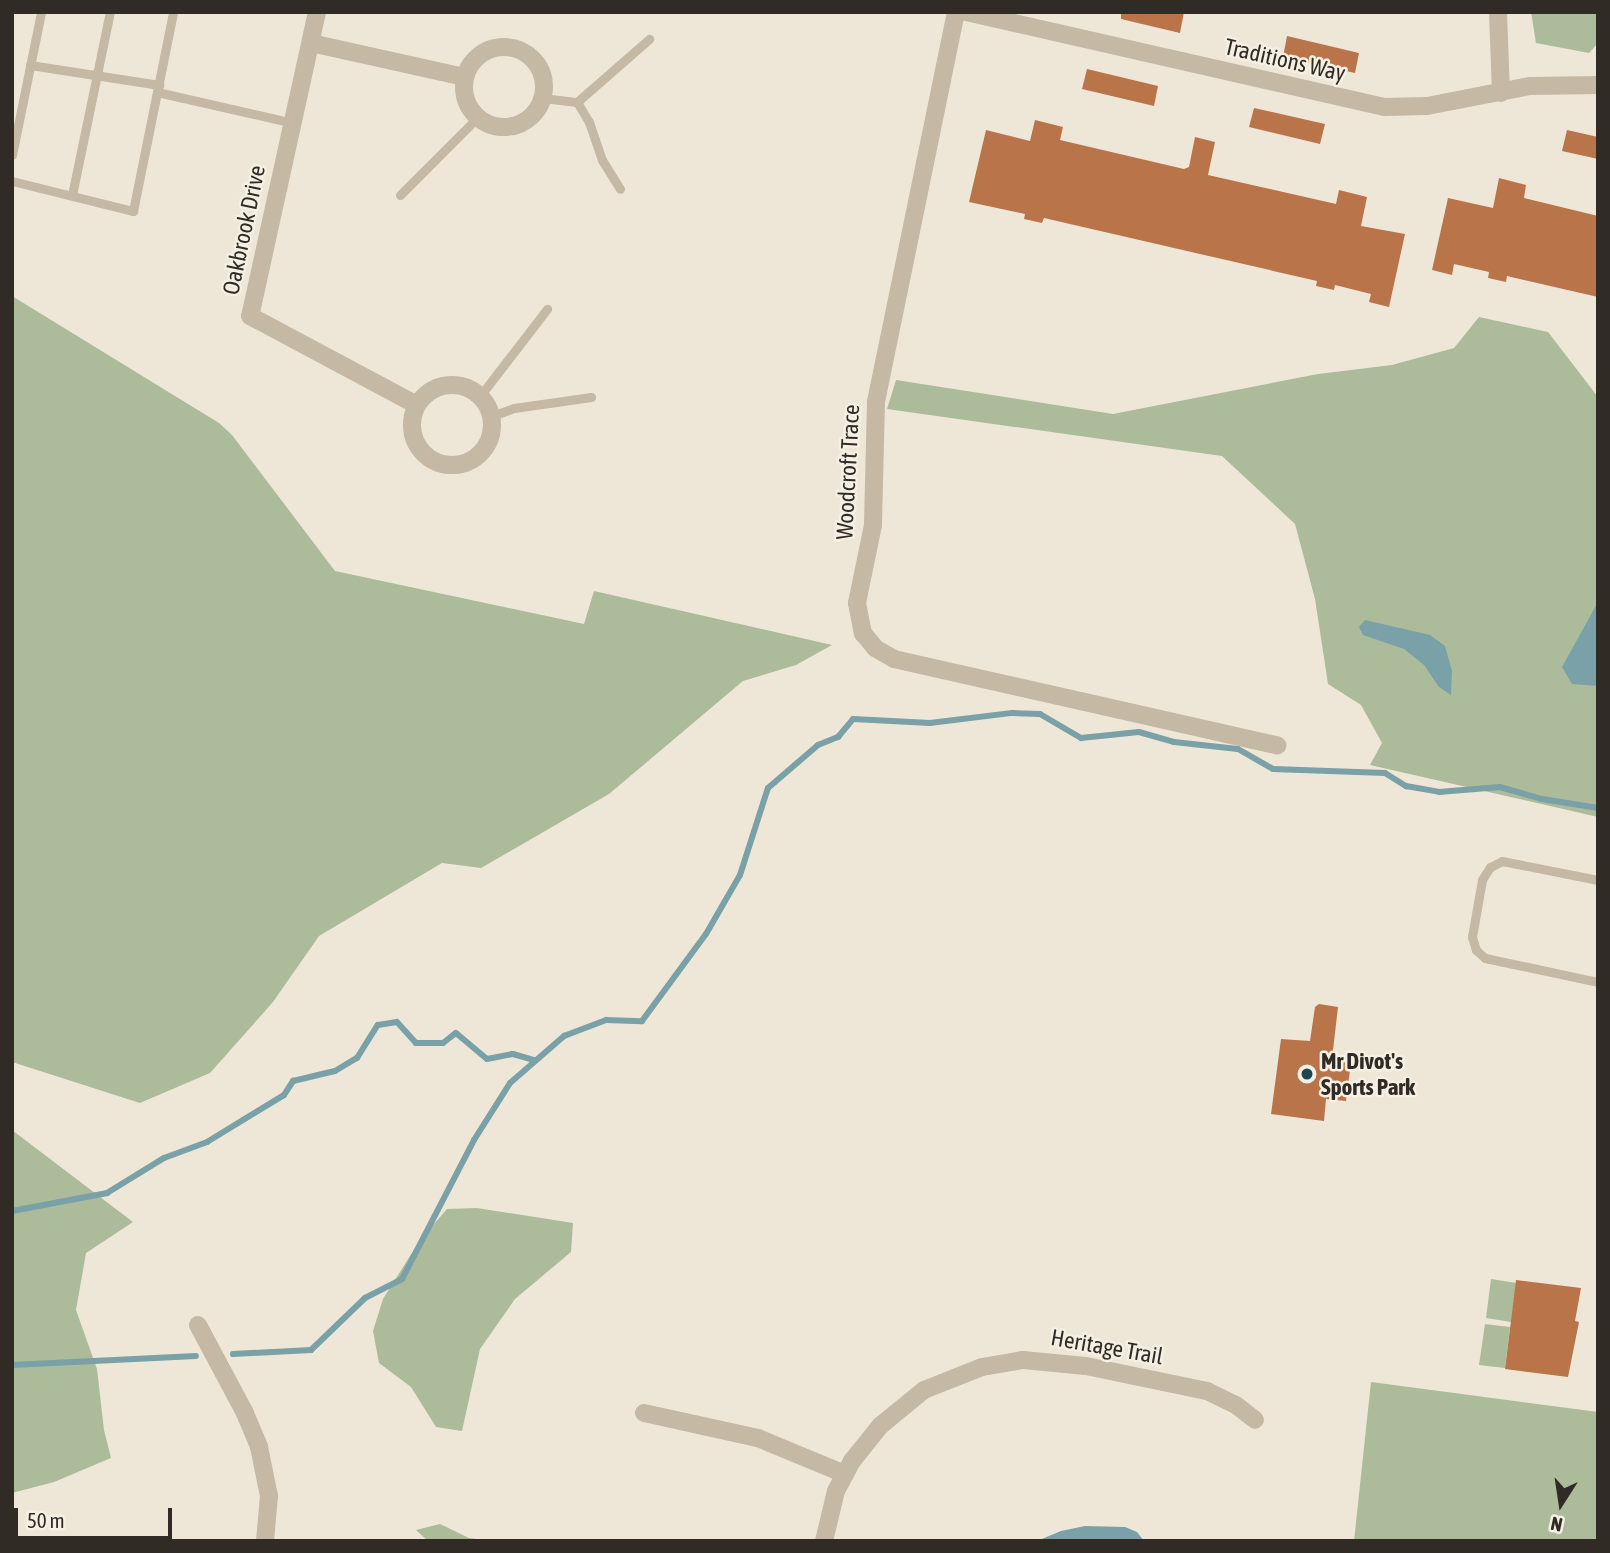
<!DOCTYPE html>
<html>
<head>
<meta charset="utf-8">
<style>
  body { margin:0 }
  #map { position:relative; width:1610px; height:1553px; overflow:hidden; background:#eee7d8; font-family:"Asap Condensed",sans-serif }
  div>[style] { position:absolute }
  .green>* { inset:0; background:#acbb9a }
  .water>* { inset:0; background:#7aa0a8 }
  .stream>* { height:6px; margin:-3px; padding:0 3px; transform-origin:3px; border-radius:3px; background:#7aa0a8 }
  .building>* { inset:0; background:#ba744a }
  .service>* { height:9px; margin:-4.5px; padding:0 4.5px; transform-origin:4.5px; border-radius:4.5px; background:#c5b8a5 }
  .minor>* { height:18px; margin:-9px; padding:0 9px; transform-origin:9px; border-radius:9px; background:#c5b8a5 }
  .minor>.ring { margin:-9px; padding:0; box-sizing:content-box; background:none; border:18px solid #c5b8a5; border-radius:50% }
  .dots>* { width:19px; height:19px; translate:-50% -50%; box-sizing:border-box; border:4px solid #f6f0e4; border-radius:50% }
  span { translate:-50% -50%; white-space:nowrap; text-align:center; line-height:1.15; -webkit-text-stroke:5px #f6f0e4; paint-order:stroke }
  .street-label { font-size:23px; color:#312b26 }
  .poi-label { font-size:23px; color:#312b26; font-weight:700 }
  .left { translate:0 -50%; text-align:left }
  .frame { position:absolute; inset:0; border:14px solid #312b26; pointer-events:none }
  .north { position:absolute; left:1526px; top:1469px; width:70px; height:70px; -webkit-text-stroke:5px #f6f0e4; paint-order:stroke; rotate:192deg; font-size:19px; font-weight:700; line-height:28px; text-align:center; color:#312b26 }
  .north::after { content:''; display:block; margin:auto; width:24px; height:32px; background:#312b26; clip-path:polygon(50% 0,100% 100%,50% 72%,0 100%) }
  .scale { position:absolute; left:14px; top:1508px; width:158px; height:32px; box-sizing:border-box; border:4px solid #312b26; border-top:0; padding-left:9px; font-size:21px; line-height:24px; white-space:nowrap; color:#312b26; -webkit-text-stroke:5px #f6f0e4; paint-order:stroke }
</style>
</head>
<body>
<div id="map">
  <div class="green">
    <div style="clip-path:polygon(1531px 12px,1598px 12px,1598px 43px,1589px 53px,1536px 43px)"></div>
    <div style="clip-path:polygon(12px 296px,219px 423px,232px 435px,335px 571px,584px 624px,594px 591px,832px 645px,796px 665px,743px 681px,609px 794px,481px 868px,442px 863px,319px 936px,273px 1002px,210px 1073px,140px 1103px,12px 1062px)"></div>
    <div style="clip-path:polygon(1479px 317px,1548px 332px,1598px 397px,1598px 817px,1370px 765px,1382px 743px,1361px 705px,1328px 684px,1315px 599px,1295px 524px,1222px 456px,887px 409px,896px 380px,1113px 414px,1318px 374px,1392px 365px,1454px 348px)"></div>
    <div style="clip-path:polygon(12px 1130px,133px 1222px,86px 1253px,76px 1310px,97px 1369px,104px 1430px,111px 1458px,54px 1482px,12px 1493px)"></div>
    <div style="clip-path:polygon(477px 1208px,573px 1223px,571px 1252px,515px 1299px,480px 1349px,462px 1431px,436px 1427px,411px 1387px,379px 1363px,373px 1331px,383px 1299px,420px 1240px,447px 1209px)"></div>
    <div style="clip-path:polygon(1491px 1279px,1516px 1283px,1511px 1322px,1486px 1318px)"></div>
    <div style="clip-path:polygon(1485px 1324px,1510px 1327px,1505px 1368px,1479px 1365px)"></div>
    <div style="clip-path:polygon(1371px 1382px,1598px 1412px,1598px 1541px,1354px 1541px)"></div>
    <div style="clip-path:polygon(440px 1524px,469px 1538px,491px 1541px,428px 1541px,416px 1530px)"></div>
  </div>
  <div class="water">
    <div style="clip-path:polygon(1598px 602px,1598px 686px,1572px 684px,1562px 667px)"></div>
    <div style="clip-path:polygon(1365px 620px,1430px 635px,1445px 646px,1452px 671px,1451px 695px,1439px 687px,1424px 665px,1404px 649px,1363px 635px,1359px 627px)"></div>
    <div style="clip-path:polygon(1085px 1526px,1125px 1527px,1137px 1532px,1144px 1541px,1037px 1541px,1061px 1531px)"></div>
  </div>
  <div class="stream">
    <div style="left:12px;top:1211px;width:97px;rotate:-10.7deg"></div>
    <div style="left:107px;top:1193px;width:67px;rotate:-31.6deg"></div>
    <div style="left:164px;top:1158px;width:46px;rotate:-20.4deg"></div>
    <div style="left:207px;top:1142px;width:90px;rotate:-31.4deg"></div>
    <div style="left:284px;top:1095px;width:17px;rotate:-57deg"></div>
    <div style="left:293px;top:1081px;width:43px;rotate:-13.4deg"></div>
    <div style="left:335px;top:1071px;width:26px;rotate:-31deg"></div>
    <div style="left:357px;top:1058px;width:39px;rotate:-58deg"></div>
    <div style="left:378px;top:1025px;width:19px;rotate:-9deg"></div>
    <div style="left:397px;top:1022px;width:28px;rotate:48deg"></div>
    <div style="left:416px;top:1043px;width:27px"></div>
    <div style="left:443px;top:1043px;width:16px;rotate:-38deg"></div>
    <div style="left:456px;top:1033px;width:40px;rotate:40deg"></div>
    <div style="left:487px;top:1059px;width:26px;rotate:-11deg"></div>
    <div style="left:513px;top:1054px;width:22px;rotate:16deg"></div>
    <div style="left:233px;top:1354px;width:78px;rotate:-2.9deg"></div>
    <div style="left:311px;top:1350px;width:75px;rotate:-43.9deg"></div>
    <div style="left:365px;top:1298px;width:42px;rotate:-27.2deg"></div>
    <div style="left:402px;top:1279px;width:157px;rotate:-62.6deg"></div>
    <div style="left:474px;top:1140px;width:67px;rotate:-57.7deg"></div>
    <div style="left:510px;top:1083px;width:72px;rotate:-41deg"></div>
    <div style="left:564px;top:1036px;width:45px;rotate:-20.9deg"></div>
    <div style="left:606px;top:1020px;width:36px;rotate:2deg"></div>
    <div style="left:642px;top:1021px;width:108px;rotate:-53.7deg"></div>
    <div style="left:706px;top:934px;width:68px;rotate:-60deg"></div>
    <div style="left:740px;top:875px;width:91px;rotate:-72.2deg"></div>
    <div style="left:768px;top:788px;width:66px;rotate:-40.7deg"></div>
    <div style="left:818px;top:745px;width:22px;rotate:-22deg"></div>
    <div style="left:838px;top:737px;width:23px;rotate:-50deg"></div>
    <div style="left:853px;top:719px;width:77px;rotate:3deg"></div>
    <div style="left:930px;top:723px;width:83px;rotate:-7deg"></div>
    <div style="left:1012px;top:713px;width:28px;rotate:2deg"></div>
    <div style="left:1040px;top:714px;width:48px;rotate:30.3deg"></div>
    <div style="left:1081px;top:738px;width:58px;rotate:-5.9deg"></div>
    <div style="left:1139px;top:732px;width:36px;rotate:16deg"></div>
    <div style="left:1174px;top:742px;width:64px;rotate:6.2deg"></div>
    <div style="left:1238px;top:749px;width:40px;rotate:29.7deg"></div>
    <div style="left:1273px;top:769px;width:112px;rotate:2deg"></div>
    <div style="left:1385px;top:773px;width:25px;rotate:32deg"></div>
    <div style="left:1406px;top:786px;width:34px;rotate:10deg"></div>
    <div style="left:1439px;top:792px;width:61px;rotate:-4.7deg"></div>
    <div style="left:1500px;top:787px;width:44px;rotate:15.9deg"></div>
    <div style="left:1542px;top:799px;width:57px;rotate:9.1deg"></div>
    <div style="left:12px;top:1365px;width:184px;rotate:-2.8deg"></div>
  </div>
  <div class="building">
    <div style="clip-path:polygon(1121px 12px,1184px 12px,1180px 33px,1121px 19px)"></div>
    <div style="clip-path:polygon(1287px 36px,1359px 53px,1355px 73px,1283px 57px)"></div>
    <div style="clip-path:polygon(1087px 69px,1158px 86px,1154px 106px,1082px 89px)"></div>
    <div style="clip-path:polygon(1254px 108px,1325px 124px,1320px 144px,1249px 127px)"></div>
    <div style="clip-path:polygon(1035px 120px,1063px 127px,1060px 140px,1184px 169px,1189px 167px,1195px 137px,1215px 142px,1208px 175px,1336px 204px,1339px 190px,1367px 197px,1361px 226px,1405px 234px,1389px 307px,1369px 302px,1371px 294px,1335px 285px,1334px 290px,1316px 286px,1317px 281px,1044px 218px,1042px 223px,1024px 219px,1025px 214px,969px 202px,986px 130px,1030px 141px)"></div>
    <div style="clip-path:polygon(1567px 130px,1598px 137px,1598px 159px,1562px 151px)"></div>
    <div style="clip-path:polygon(1499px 178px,1526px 185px,1524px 198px,1598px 216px,1598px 297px,1507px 276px,1506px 282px,1488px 278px,1489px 272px,1454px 264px,1452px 275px,1432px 270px,1448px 198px,1493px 208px)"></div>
    <div style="clip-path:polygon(1319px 1004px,1338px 1007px,1332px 1059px,1351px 1062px,1346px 1101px,1326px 1099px,1324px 1121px,1271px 1114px,1281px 1039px,1310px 1041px,1315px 1007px)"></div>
    <div style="clip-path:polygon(1516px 1280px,1581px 1288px,1575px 1321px,1579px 1322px,1568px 1377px,1505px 1369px)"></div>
  </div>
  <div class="service">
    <div style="left:30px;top:65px;width:131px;rotate:8.8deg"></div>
    <div style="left:157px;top:92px;width:139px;rotate:12.8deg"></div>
    <div style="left:543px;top:98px;width:34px;rotate:7deg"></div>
    <div style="left:577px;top:102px;width:96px;rotate:-41.2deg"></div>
    <div style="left:577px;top:102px;width:23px;rotate:59deg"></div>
    <div style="left:589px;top:122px;width:40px;rotate:71.1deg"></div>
    <div style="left:602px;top:160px;width:34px;rotate:58deg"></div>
    <div style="left:12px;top:155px;width:146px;rotate:-78.5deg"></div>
    <div style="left:12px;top:181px;width:125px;rotate:13.9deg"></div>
    <div style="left:133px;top:211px;width:203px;rotate:-78.6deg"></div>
    <div style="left:72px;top:195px;width:187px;rotate:-78.3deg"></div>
    <div style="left:400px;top:195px;width:109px;rotate:-45deg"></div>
    <div style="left:480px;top:396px;width:110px;rotate:-52.4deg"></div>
    <div style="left:492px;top:416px;width:23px;rotate:-20deg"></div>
    <div style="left:514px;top:408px;width:78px;rotate:-8.1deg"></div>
    <div style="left:1598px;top:880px;width:98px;rotate:-168.8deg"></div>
    <div style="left:1502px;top:861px;width:13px;rotate:153deg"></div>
    <div style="left:1490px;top:867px;width:15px;rotate:122deg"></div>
    <div style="left:1482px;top:880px;width:58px;rotate:100deg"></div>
    <div style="left:1472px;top:937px;width:14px;rotate:73deg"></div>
    <div style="left:1476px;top:950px;width:12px;rotate:42deg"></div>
    <div style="left:1485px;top:958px;width:116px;rotate:12deg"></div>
  </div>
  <div class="minor">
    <div style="left:317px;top:12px;width:311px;rotate:102.4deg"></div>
    <div style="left:250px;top:316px;width:189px;rotate:28.1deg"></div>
    <div style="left:956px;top:12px;width:397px;rotate:101.6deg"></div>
    <div style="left:876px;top:401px;width:124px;rotate:91.4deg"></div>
    <div style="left:873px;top:525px;width:80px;rotate:101.6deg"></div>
    <div style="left:857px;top:603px;width:31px;rotate:79deg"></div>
    <div style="left:863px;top:633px;width:19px;rotate:51deg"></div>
    <div style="left:875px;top:648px;width:22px;rotate:30deg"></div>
    <div style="left:894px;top:659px;width:393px;rotate:12.7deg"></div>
    <div style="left:966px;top:12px;width:429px;rotate:12.8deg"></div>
    <div style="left:1384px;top:107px;width:43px;rotate:-1.3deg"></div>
    <div style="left:1427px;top:106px;width:105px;rotate:-11deg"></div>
    <div style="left:1530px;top:86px;width:68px;rotate:-0.8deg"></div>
    <div style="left:1498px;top:12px;width:81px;rotate:87.9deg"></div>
    <div style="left:311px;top:43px;width:157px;rotate:12.5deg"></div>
    <div class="ring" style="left:464px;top:47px;width:62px;height:62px"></div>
    <div class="ring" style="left:412px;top:385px;width:62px;height:62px"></div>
    <div style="left:198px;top:1325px;width:98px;rotate:61.9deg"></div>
    <div style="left:244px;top:1411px;width:39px;rotate:67deg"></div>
    <div style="left:259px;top:1447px;width:50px;rotate:78.5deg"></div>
    <div style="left:269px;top:1496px;width:45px;rotate:95.1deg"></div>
    <div style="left:644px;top:1413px;width:117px;rotate:12.4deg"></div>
    <div style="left:758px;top:1438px;width:94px;rotate:22.5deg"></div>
    <div style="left:824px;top:1541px;width:51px;rotate:-76.5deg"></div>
    <div style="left:836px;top:1491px;width:34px;rotate:-62deg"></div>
    <div style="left:852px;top:1461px;width:45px;rotate:-51.3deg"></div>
    <div style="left:880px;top:1426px;width:57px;rotate:-39.3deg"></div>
    <div style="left:924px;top:1390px;width:62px;rotate:-21.6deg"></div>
    <div style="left:982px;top:1367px;width:42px;rotate:-9.7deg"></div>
    <div style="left:1023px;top:1360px;width:63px;rotate:5.4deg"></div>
    <div style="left:1086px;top:1366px;width:124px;rotate:11.7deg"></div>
    <div style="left:1207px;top:1391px;width:32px;rotate:26deg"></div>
    <div style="left:1236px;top:1405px;width:24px;rotate:38deg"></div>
  </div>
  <div class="dots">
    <div style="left:1307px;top:1074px;background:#20454f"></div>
  </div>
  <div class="street-label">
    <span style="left:1285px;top:60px;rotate:13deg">Traditions Way</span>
    <span style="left:244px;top:230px;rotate:-78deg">Oakbrook Drive</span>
    <span style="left:848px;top:472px;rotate:-87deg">Woodcroft Trace</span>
    <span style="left:1107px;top:1347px;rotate:10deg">Heritage Trail</span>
  </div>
  <div class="poi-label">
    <span class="left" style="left:1321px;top:1074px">Mr Divot's<br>Sports Park</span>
  </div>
  <div class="frame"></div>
  <div class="north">N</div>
  <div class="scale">50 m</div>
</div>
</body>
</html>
